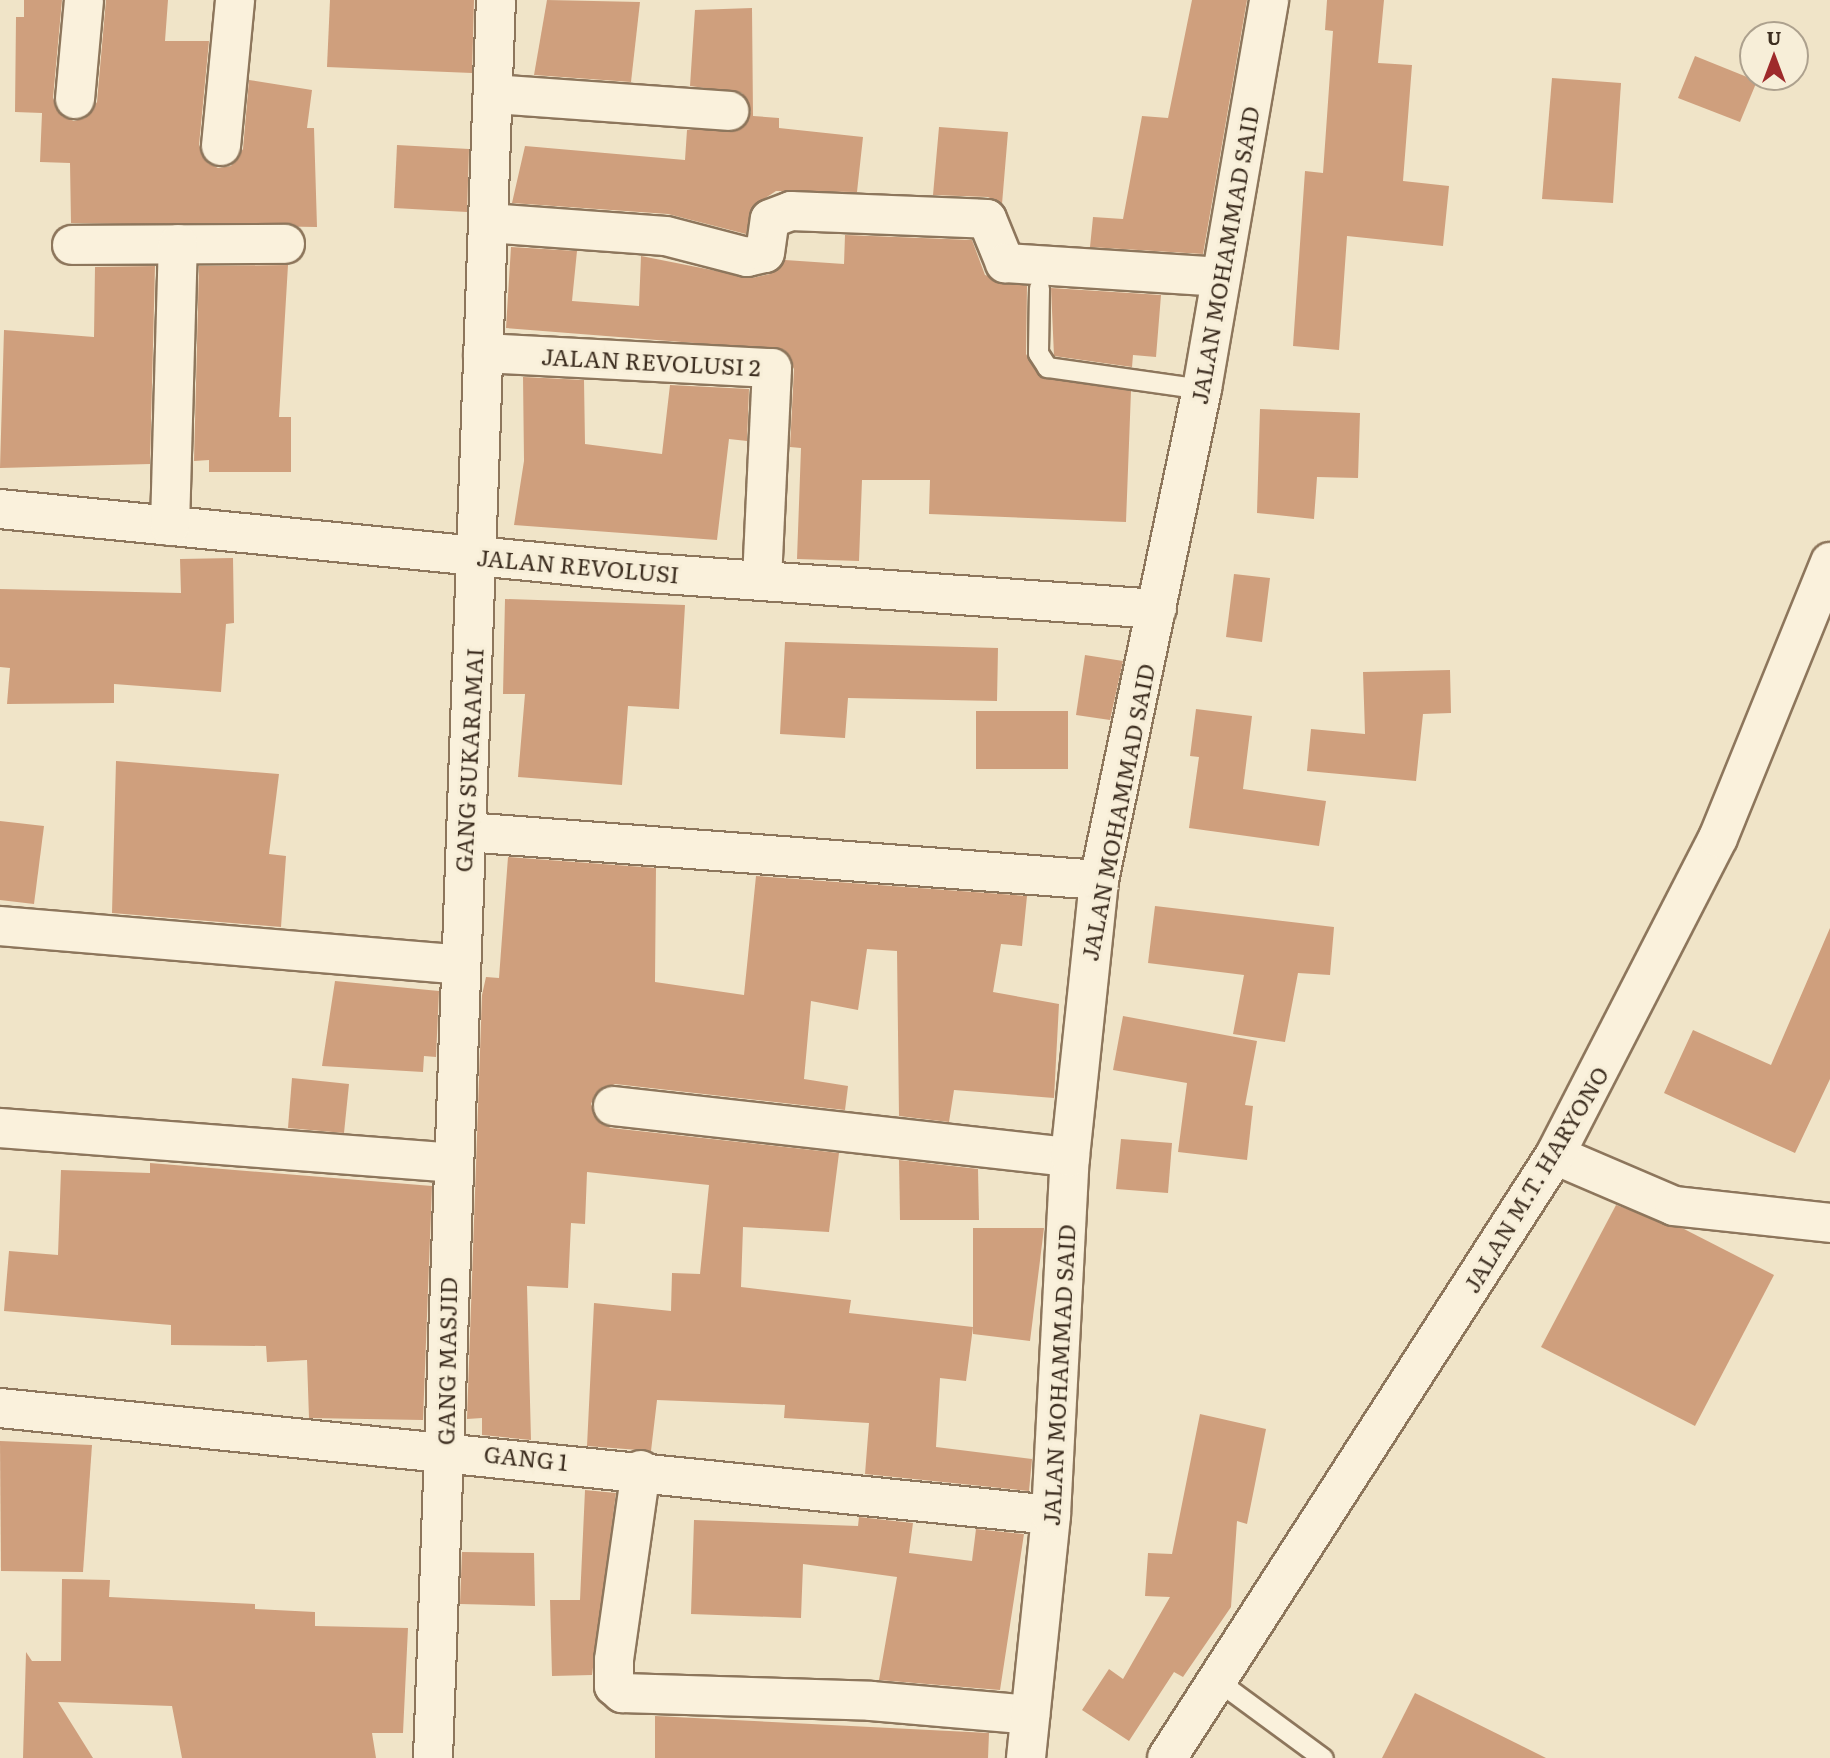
<!DOCTYPE html>
<html>
<head>
<meta charset="utf-8">
<style>
  body { margin:0 }
  #map { position:relative; width:1830px; height:1758px; overflow:hidden; background:#f0e4c8; font-family:Literata,serif }
  div>[style] { position:absolute }
  .building>* { inset:0; background:#cf9f7d }
  .roads { filter:drop-shadow(2px 0 #8d765c) drop-shadow(-2px 0 #8d765c) drop-shadow(0 2px #8d765c) drop-shadow(0 -2px #8d765c) }
  .service>* { height:19px; margin:-9.5px; padding:0 9.5px; transform-origin:9.5px; border-radius:9.5px; background:#faf1dc }
  .minor>* { height:38px; margin:-19px; padding:0 19px; transform-origin:19px; border-radius:19px; background:#faf1dc }
  .tertiary>* { height:38px; margin:-19px; padding:0 19px; transform-origin:19px; border-radius:19px; background:#faf1dc }
  .secondary>* { height:38px; margin:-19px; padding:0 19px; transform-origin:19px; border-radius:19px; background:#faf1dc }
  span { translate:-50% -50%; white-space:nowrap; text-align:center; line-height:1.15; -webkit-text-stroke:6px #f7eed8; paint-order:stroke }
  .street-label { font-size:23px; color:#3d2e20 }
  .north { position:absolute; left:1739px; top:21px; width:70px; height:70px; box-sizing:border-box; background:#f7eed8; border:2px solid #ada18e; border-radius:50%; rotate:0deg; font-size:19px; font-weight:700; line-height:28px; text-align:center; color:#3d2e20 }
  .north::after { content:''; display:block; margin:auto; width:24px; height:32px; background:#9e2a2b; clip-path:polygon(50% 0,100% 100%,50% 72%,0 100%) }
</style>
</head>
<body>
<div id="map">
  <div class="building">
    <div style="clip-path:polygon(24px 0,62px 0,53px 98px,62px 116px,74px 121px,85px 118px,97px 102px,106px 0,168px 0,165px 41px,209px 41px,199px 145px,208px 163px,218px 168px,231px 166px,243px 149px,249px 80px,312px 90px,307px 128px,314px 128px,317px 227px,71px 223px,70px 163px,40px 162px,42px 113px,15px 112px,16px 17px,24px 17px)"></div>
    <div style="clip-path:polygon(330px 0,474px 0,472px 73px,327px 67px)"></div>
    <div style="clip-path:polygon(547px 0,640px 2px,631px 82px,534px 75px)"></div>
    <div style="clip-path:polygon(1192px 0,1247px 0,1203px 254px,1090px 247px,1093px 217px,1123px 219px,1142px 116px,1168px 118px)"></div>
    <div style="clip-path:polygon(1327px 0,1384px 0,1378px 63px,1412px 65px,1403px 181px,1449px 186px,1443px 246px,1347px 236px,1339px 350px,1293px 346px,1305px 171px,1323px 173px,1333px 31px,1325px 30px)"></div>
    <div style="clip-path:polygon(752px 8px,753px 116px,779px 118px,779px 128px,863px 137px,857px 192px,776px 191px,753px 206px,746px 234px,668px 214px,512px 203px,525px 146px,685px 160px,687px 130px,739px 130px,751px 112px,742px 93px,690px 86px,695px 10px)"></div>
    <div style="clip-path:polygon(1695px 56px,1757px 81px,1740px 122px,1678px 98px)"></div>
    <div style="clip-path:polygon(1552px 78px,1621px 83px,1613px 203px,1542px 199px)"></div>
    <div style="clip-path:polygon(939px 127px,1008px 132px,1002px 204px,988px 197px,933px 195px)"></div>
    <div style="clip-path:polygon(397px 145px,469px 149px,467px 212px,394px 208px)"></div>
    <div style="clip-path:polygon(845px 235px,972px 240px,985px 275px,1027px 286px,1026px 354px,1040px 377px,1131px 391px,1126px 522px,929px 514px,930px 480px,862px 480px,859px 561px,797px 559px,801px 448px,790px 447px,794px 369px,784px 350px,506px 328px,511px 247px,577px 251px,572px 301px,639px 306px,641px 256px,752px 278px,770px 274px,785px 260px,844px 264px)"></div>
    <div style="clip-path:polygon(288px 265px,279px 417px,291px 417px,291px 472px,209px 472px,209px 460px,194px 461px,199px 266px)"></div>
    <div style="clip-path:polygon(155px 266px,150px 464px,0 468px,4px 330px,94px 337px,95px 267px)"></div>
    <div style="clip-path:polygon(1051px 288px,1161px 295px,1156px 357px,1133px 355px,1132px 367px,1054px 356px)"></div>
    <div style="clip-path:polygon(523px 377px,584px 380px,585px 444px,662px 454px,670px 385px,749px 389px,747px 441px,729px 439px,717px 540px,514px 525px,524px 461px)"></div>
    <div style="clip-path:polygon(1260px 409px,1360px 413px,1358px 478px,1317px 477px,1314px 519px,1257px 513px)"></div>
    <div style="clip-path:polygon(233px 558px,234px 623px,226px 624px,221px 692px,114px 684px,114px 703px,7px 704px,10px 668px,0 667px,0 589px,181px 593px,180px 559px)"></div>
    <div style="clip-path:polygon(1234px 574px,1270px 578px,1262px 642px,1226px 637px)"></div>
    <div style="clip-path:polygon(505px 599px,685px 605px,679px 709px,628px 706px,622px 785px,518px 777px,525px 694px,503px 694px)"></div>
    <div style="clip-path:polygon(785px 642px,998px 648px,997px 701px,848px 698px,845px 738px,780px 734px)"></div>
    <div style="clip-path:polygon(1085px 655px,1123px 661px,1110px 720px,1076px 715px)"></div>
    <div style="clip-path:polygon(1450px 670px,1451px 713px,1423px 714px,1416px 781px,1307px 771px,1311px 729px,1365px 734px,1363px 672px)"></div>
    <div style="clip-path:polygon(1196px 709px,1252px 716px,1243px 789px,1326px 801px,1319px 846px,1189px 828px,1199px 757px,1190px 756px)"></div>
    <div style="clip-path:polygon(976px 711px,1068px 711px,1068px 769px,976px 769px)"></div>
    <div style="clip-path:polygon(116px 761px,279px 774px,269px 854px,286px 856px,281px 927px,112px 913px)"></div>
    <div style="clip-path:polygon(0 821px,44px 826px,34px 904px,0 900px)"></div>
    <div style="clip-path:polygon(508px 857px,656px 868px,655px 982px,744px 995px,756px 876px,1027px 896px,1022px 946px,1001px 944px,993px 992px,1059px 1004px,1054px 1098px,954px 1090px,949px 1122px,899px 1116px,897px 951px,867px 949px,858px 1010px,811px 1001px,804px 1079px,848px 1086px,845px 1110px,615px 1084px,596px 1093px,591px 1104px,600px 1123px,611px 1128px,839px 1153px,829px 1232px,743px 1227px,741px 1287px,851px 1300px,849px 1313px,973px 1327px,966px 1381px,940px 1378px,936px 1447px,1032px 1459px,1029px 1491px,865px 1474px,869px 1423px,784px 1418px,785px 1405px,657px 1400px,651px 1451px,587px 1446px,594px 1303px,671px 1311px,672px 1273px,700px 1274px,709px 1185px,587px 1172px,585px 1224px,571px 1223px,568px 1288px,527px 1286px,531px 1440px,482px 1435px,482px 1418px,467px 1419px,482px 995px,486px 977px,499px 978px)"></div>
    <div style="clip-path:polygon(1155px 906px,1334px 927px,1330px 975px,1298px 973px,1285px 1042px,1233px 1034px,1244px 975px,1148px 963px)"></div>
    <div style="clip-path:polygon(1830px 928px,1830px 1079px,1795px 1153px,1664px 1093px,1693px 1030px,1771px 1065px)"></div>
    <div style="clip-path:polygon(335px 981px,439px 991px,436px 1057px,424px 1056px,423px 1072px,322px 1066px)"></div>
    <div style="clip-path:polygon(1123px 1016px,1257px 1041px,1245px 1105px,1253px 1106px,1247px 1160px,1178px 1152px,1187px 1083px,1113px 1070px)"></div>
    <div style="clip-path:polygon(292px 1078px,349px 1084px,344px 1133px,288px 1128px)"></div>
    <div style="clip-path:polygon(1121px 1139px,1172px 1143px,1168px 1193px,1116px 1189px)"></div>
    <div style="clip-path:polygon(899px 1160px,978px 1169px,979px 1220px,900px 1220px)"></div>
    <div style="clip-path:polygon(150px 1163px,432px 1186px,423px 1420px,309px 1418px,307px 1360px,267px 1362px,266px 1346px,171px 1345px,171px 1325px,4px 1311px,9px 1251px,58px 1255px,61px 1170px,150px 1173px)"></div>
    <div style="clip-path:polygon(1616px 1205px,1684px 1229px,1774px 1275px,1695px 1426px,1541px 1347px)"></div>
    <div style="clip-path:polygon(973px 1228px,1044px 1228px,1030px 1341px,973px 1334px)"></div>
    <div style="clip-path:polygon(1200px 1414px,1266px 1429px,1247px 1524px,1237px 1521px,1231px 1607px,1183px 1677px,1174px 1672px,1129px 1741px,1082px 1710px,1109px 1669px,1123px 1679px,1170px 1597px,1145px 1596px,1148px 1553px,1172px 1554px)"></div>
    <div style="clip-path:polygon(0 1441px,92px 1445px,83px 1572px,1px 1571px)"></div>
    <div style="clip-path:polygon(585px 1490px,616px 1493px,592px 1675px,552px 1676px,550px 1600px,580px 1600px)"></div>
    <div style="clip-path:polygon(859px 1517px,913px 1523px,909px 1553px,972px 1561px,976px 1529px,1024px 1534px,1000px 1690px,879px 1680px,897px 1577px,803px 1564px,801px 1618px,691px 1614px,694px 1520px,858px 1526px)"></div>
    <div style="clip-path:polygon(462px 1552px,534px 1553px,535px 1606px,460px 1604px)"></div>
    <div style="clip-path:polygon(62px 1579px,110px 1580px,109px 1597px,255px 1604px,255px 1609px,315px 1612px,315px 1626px,408px 1628px,403px 1733px,372px 1733px,376px 1758px,182px 1758px,172px 1706px,58px 1702px,93px 1758px,23px 1758px,26px 1652px,32px 1661px,61px 1661px)"></div>
    <div style="clip-path:polygon(1415px 1693px,1546px 1758px,1382px 1758px)"></div>
    <div style="clip-path:polygon(655px 1716px,989px 1733px,988px 1758px,655px 1758px)"></div>
  </div>
  <div class="roads">
    <div class="service">
      <div style="left:1039px;top:288px;width:65px;rotate:90.9deg"></div>
      <div style="left:1038px;top:353px;width:17px;rotate:57deg"></div>
      <div style="left:1047px;top:367px;width:157px;rotate:8.1deg"></div>
      <div style="left:1218px;top:1681px;width:130px;rotate:36.3deg"></div>
    </div>
    <div class="minor">
      <div style="left:493px;top:94px;width:237px;rotate:4.1deg"></div>
      <div style="left:75px;top:99px;width:99px;rotate:-84.8deg"></div>
      <div style="left:221px;top:146px;width:147px;rotate:-84.5deg"></div>
      <div style="left:488px;top:223px;width:178px;rotate:4.2deg"></div>
      <div style="left:666px;top:236px;width:84px;rotate:14.5deg"></div>
      <div style="left:747px;top:257px;width:18px;rotate:-13deg"></div>
      <div style="left:765px;top:253px;width:34px;rotate:-82deg"></div>
      <div style="left:770px;top:219px;width:22px;rotate:-21deg"></div>
      <div style="left:791px;top:211px;width:196px;rotate:2.3deg"></div>
      <div style="left:987px;top:219px;width:48px;rotate:67.8deg"></div>
      <div style="left:1005px;top:263px;width:214px;rotate:3.7deg"></div>
      <div style="left:72px;top:245px;width:213px;rotate:-0.3deg"></div>
      <div style="left:483px;top:353px;width:289px;rotate:3deg"></div>
      <div style="left:772px;top:368px;width:213px;rotate:92.7deg"></div>
      <div style="left:0;top:509px;width:652px;rotate:5.63deg"></div>
      <div style="left:649px;top:573px;width:509px;rotate:4.05deg"></div>
      <div style="left:170px;top:526px;width:282px;rotate:-88.4deg"></div>
      <div style="left:466px;top:832px;width:635px;rotate:4.34deg"></div>
      <div style="left:0;top:926px;width:459px;rotate:4.8deg"></div>
      <div style="left:613px;top:1106px;width:460px;rotate:6.4deg"></div>
      <div style="left:0;top:1128px;width:451px;rotate:4.4deg"></div>
      <div style="left:1555px;top:1155px;width:129px;rotate:23.2deg"></div>
      <div style="left:1674px;top:1206px;width:157px;rotate:6.2deg"></div>
      <div style="left:0;top:1408px;width:1056px;rotate:5.81deg"></div>
      <div style="left:641px;top:1470px;width:192px;rotate:98.1deg"></div>
      <div style="left:614px;top:1660px;width:26px;rotate:90deg"></div>
      <div style="left:614px;top:1686px;width:11px;rotate:41deg"></div>
      <div style="left:622px;top:1693px;width:249px;rotate:1.8deg"></div>
      <div style="left:871px;top:1701px;width:160px;rotate:5deg"></div>
      <div style="left:433px;top:1758px;width:1759px;rotate:-87.95deg"></div>
    </div>
    <div class="tertiary">
      <div style="left:1026px;top:1758px;width:244px;rotate:-84.1deg"></div>
      <div style="left:1051px;top:1515px;width:359px;rotate:-87deg"></div>
      <div style="left:1070px;top:1157px;width:279px;rotate:-84deg"></div>
      <div style="left:1099px;top:880px;width:502px;rotate:-78.15deg"></div>
      <div style="left:1202px;top:389px;width:395px;rotate:-80.2deg"></div>
    </div>
    <div class="secondary">
      <div style="left:1167px;top:1758px;width:717px;rotate:-57.24deg"></div>
      <div style="left:1555px;top:1155px;width:356px;rotate:-62.8deg"></div>
      <div style="left:1718px;top:838px;width:298px;rotate:-67.9deg"></div>
    </div>
  </div>
  <div class="street-label">
    <span style="left:1224px;top:255px;rotate:-80deg">JALAN MOHAMMAD SAID</span>
    <span style="left:651px;top:361px;rotate:3deg">JALAN REVOLUSI 2</span>
    <span style="left:578px;top:565px;rotate:5deg">JALAN REVOLUSI</span>
    <span style="left:468px;top:760px;rotate:-87deg">GANG SUKARAMAI</span>
    <span style="left:1117px;top:812px;rotate:-79deg">JALAN MOHAMMAD SAID</span>
    <span style="left:1535px;top:1179px;rotate:-59deg">JALAN M.T. HARYONO</span>
    <span style="left:446px;top:1361px;rotate:-89deg">GANG MASJID</span>
    <span style="left:1058px;top:1375px;rotate:-87deg">JALAN MOHAMMAD SAID</span>
    <span style="left:526px;top:1457px;rotate:6deg">GANG 1</span>
  </div>
  <div class="north">U</div>
</div>
</body>
</html>
